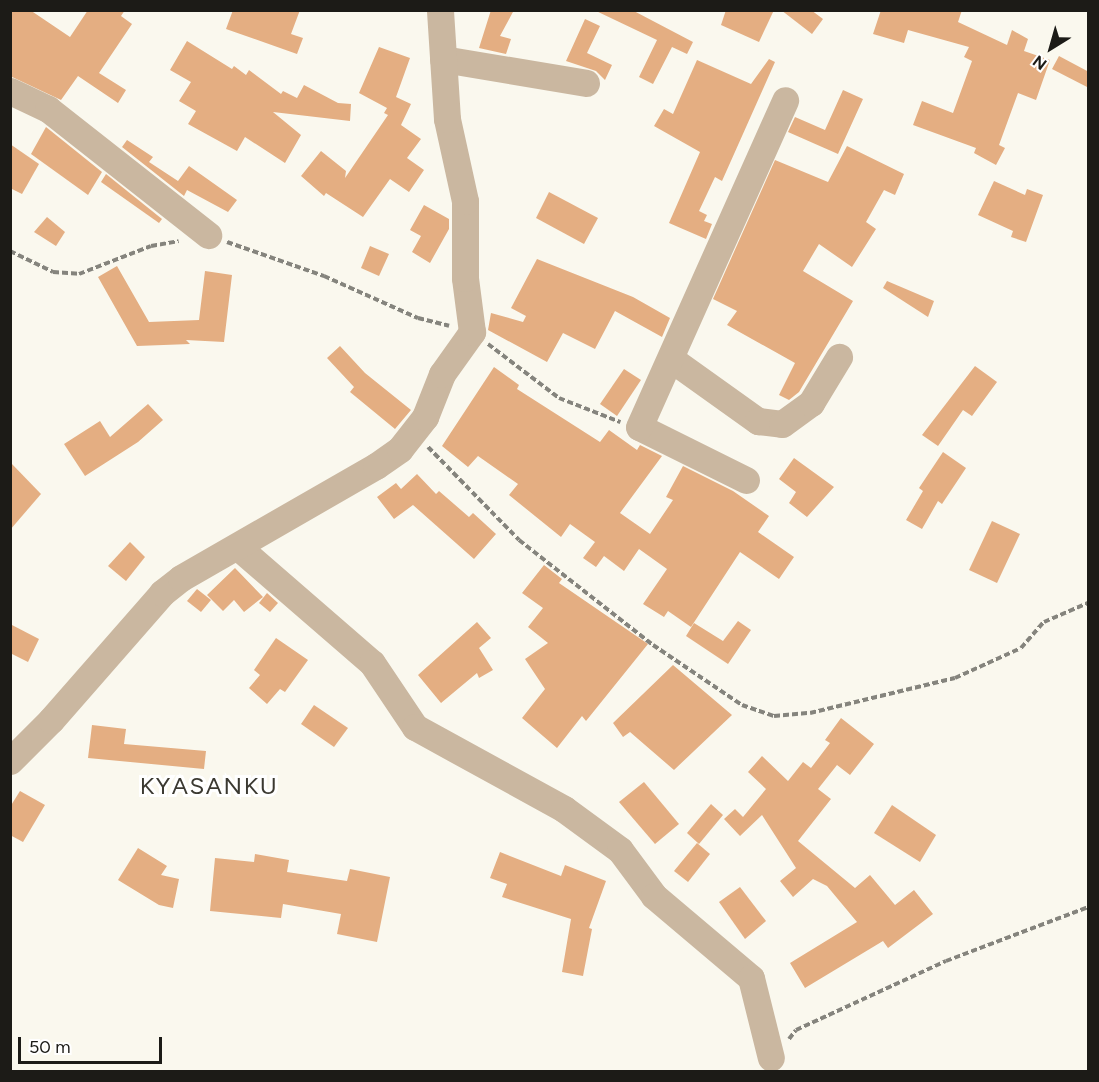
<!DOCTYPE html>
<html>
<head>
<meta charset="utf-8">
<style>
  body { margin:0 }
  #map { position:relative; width:1099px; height:1082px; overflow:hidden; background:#faf8ee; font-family:Figtree,sans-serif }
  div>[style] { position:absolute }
  .building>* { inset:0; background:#e4ae82 }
  .path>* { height:4px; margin-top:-2px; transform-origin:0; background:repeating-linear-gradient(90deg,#85847d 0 6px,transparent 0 9px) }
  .minor>* { height:27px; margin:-13.5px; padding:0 13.5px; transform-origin:13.5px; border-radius:13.5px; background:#cab7a0 }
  span { translate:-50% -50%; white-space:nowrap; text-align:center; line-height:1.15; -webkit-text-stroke:6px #fff; paint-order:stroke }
  .quarter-label { font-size:24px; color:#3b3931; letter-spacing:1.5px }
  .frame { position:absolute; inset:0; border:12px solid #1c1b17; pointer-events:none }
  .north { position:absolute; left:1021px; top:18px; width:60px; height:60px; -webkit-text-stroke:4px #fff; paint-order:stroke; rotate:217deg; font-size:16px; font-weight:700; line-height:24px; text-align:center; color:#1c1b17 }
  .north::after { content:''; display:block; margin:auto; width:21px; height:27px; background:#1c1b17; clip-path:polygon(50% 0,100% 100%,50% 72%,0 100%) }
  .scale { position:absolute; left:18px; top:1037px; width:144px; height:27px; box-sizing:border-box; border:3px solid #1c1b17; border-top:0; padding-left:8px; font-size:18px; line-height:21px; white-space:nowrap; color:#1c1b17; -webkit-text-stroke:4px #fff; paint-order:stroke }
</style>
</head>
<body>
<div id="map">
  <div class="building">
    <div style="clip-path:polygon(10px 10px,30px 10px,70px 37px,88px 10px,125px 10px,121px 16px,132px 24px,99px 73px,126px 90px,118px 103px,78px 76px,61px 100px,10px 76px)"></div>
    <div style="clip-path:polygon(233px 10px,300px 10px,291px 34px,303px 38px,297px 54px,226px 29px)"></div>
    <div style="clip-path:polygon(491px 10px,514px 10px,500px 36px,511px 39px,506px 54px,479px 48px)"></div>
    <div style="clip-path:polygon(594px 10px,632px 10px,693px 42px,687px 54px,672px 47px,653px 84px,639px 77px,657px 40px)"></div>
    <div style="clip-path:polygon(726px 10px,774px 10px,759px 42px,721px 25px)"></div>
    <div style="clip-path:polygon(781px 10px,811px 10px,823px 19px,812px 34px)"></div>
    <div style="clip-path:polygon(881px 10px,962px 10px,958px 22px,1007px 45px,1012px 30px,1028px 39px,1024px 51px,1050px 60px,1036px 100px,1018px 93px,999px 145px,1005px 148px,996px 165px,974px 153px,976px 148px,913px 125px,922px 101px,953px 113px,972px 61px,964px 57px,969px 47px,908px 30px,904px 43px,873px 34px)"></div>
    <div style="clip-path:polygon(585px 19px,600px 26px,587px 53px,612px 65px,605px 80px,596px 71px,566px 61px)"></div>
    <div style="clip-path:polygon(187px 41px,232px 69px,234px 66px,246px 75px,249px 70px,281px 94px,283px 91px,297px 98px,304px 85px,338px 103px,351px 104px,350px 121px,273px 112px,301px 135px,285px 163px,245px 137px,237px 151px,188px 124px,196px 111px,179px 101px,191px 82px,170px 70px)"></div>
    <div style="clip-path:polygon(379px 47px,410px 58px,396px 97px,411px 104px,401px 125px,421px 139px,407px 158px,424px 170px,409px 192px,390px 179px,363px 217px,326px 193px,324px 196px,301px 176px,321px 151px,346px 171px,345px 178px,388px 115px,384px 113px,387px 108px,359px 93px)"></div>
    <div style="clip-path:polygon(1059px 56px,1089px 72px,1089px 88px,1052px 69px)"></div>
    <div style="clip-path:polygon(769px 59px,775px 62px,722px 181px,715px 177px,699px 211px,707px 215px,704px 221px,712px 224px,706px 239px,669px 223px,700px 152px,654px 126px,664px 109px,673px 114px,697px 60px,751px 84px)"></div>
    <div style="clip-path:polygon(843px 90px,863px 99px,838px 154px,788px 132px,795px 117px,825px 130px)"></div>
    <div style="clip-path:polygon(46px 127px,102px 172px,88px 195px,31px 154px)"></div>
    <div style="clip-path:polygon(127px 140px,153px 157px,149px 162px,178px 181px,189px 166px,237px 200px,228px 212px,187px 190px,184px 196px,122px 147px)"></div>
    <div style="clip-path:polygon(10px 144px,39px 164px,22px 194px,10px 188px)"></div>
    <div style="clip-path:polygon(847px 146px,904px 174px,895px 195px,884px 190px,866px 222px,876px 229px,852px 267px,819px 244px,803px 271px,853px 301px,799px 392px,789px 400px,779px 395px,795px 363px,727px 325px,737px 311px,713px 299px,775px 160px,828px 182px)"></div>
    <div style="clip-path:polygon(106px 174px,162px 219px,159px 223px,101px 182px)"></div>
    <div style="clip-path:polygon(994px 181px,1025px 195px,1027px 189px,1043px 195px,1026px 242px,1011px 237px,1013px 231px,978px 215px)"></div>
    <div style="clip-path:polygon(549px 192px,598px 218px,584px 244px,536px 218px)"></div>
    <div style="clip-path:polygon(424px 205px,449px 219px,449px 229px,430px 263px,412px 252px,421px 236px,410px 230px)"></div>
    <div style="clip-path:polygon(47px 217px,65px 232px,56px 246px,34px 232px)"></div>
    <div style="clip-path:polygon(370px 246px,389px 254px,379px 276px,361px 268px)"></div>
    <div style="clip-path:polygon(537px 259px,633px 297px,670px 318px,662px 337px,615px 311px,595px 349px,563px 333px,547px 362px,488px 330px,491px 313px,523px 322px,526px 316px,511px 308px)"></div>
    <div style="clip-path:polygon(117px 266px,149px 322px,199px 320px,205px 271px,232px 275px,224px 342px,186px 340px,190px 344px,137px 346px,98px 277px)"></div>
    <div style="clip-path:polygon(887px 281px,934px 301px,928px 317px,883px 288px)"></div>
    <div style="clip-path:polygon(340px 346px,365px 373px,411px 410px,395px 429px,350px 392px,354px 387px,327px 358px)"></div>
    <div style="clip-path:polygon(975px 366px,997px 382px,972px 416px,963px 410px,938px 446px,922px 435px)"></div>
    <div style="clip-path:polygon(494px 367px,519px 385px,517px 389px,600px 442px,609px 430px,637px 450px,640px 445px,662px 456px,620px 513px,650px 534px,673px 500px,666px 497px,683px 466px,733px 491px,769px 516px,758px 532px,794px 557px,779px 579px,740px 552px,691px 627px,668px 611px,664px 617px,643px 604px,667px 569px,639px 549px,624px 571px,604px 556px,596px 567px,583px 558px,595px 542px,570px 524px,561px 537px,509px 495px,518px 484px,478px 456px,468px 467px,442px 446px)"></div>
    <div style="clip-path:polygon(624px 369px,641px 380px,617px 416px,600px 404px)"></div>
    <div style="clip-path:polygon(148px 404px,163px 420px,138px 442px,85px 476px,64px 444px,100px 421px,110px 437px)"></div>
    <div style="clip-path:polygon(943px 452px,966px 468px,942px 504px,938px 501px,922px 529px,906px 520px,923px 491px,919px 488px)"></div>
    <div style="clip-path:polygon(794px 458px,834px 487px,807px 517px,789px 503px,796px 492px,779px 479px)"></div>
    <div style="clip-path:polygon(10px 462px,41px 494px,10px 530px)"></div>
    <div style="clip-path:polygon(417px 474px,436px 494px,439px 491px,469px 517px,473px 513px,496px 534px,474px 559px,413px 505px,394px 519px,377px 497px,396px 483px,401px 489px)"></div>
    <div style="clip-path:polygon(992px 521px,1020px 534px,997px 583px,969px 570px)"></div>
    <div style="clip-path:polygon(130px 542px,145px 557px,126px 581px,108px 566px)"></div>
    <div style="clip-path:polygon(544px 565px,562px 579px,559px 583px,648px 644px,586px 721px,582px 716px,557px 748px,522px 718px,545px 689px,525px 659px,548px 643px,528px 627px,543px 608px,522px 593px)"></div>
    <div style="clip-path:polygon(235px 568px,263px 597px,244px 612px,234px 600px,223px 611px,207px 595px)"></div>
    <div style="clip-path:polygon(197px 589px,211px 600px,201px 612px,187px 601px)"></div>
    <div style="clip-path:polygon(267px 593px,278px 603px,270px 612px,259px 603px)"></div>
    <div style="clip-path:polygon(738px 621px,751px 630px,728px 664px,686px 636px,694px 623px,723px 641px)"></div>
    <div style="clip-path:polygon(477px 622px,491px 638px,479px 648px,493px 670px,479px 678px,477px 673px,441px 703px,418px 675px)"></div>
    <div style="clip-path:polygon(10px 624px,39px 639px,28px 662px,10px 653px)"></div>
    <div style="clip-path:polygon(276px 638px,308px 660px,285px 692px,280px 689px,267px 704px,249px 688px,260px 675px,254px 670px)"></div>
    <div style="clip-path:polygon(673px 665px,732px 715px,674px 770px,630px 732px,623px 737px,613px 723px)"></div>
    <div style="clip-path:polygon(314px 705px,348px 728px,334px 747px,301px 724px)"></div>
    <div style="clip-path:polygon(841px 718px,874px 744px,850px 775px,837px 765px,818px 789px,831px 799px,798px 841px,855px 888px,870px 875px,895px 905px,914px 890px,933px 914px,888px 948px,883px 941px,805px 988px,790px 963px,857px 922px,827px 886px,813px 879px,793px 897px,780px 881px,796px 868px,762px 815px,740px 836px,724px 819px,735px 809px,743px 817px,766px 789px,748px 772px,762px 756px,788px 781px,803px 762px,811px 768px,830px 743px,825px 740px)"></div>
    <div style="clip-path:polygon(92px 725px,126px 729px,124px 744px,206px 751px,204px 769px,88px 758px)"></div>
    <div style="clip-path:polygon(644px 782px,679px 824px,655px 844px,619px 802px)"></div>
    <div style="clip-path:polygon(20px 791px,45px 805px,23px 842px,10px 835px,10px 807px)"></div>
    <div style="clip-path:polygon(711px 804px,723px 815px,699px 844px,687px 833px)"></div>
    <div style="clip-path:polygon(892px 805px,936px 835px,920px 862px,874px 833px)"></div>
    <div style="clip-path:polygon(697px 843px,710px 854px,688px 882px,674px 871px)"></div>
    <div style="clip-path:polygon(138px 848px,167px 866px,161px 875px,179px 879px,173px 908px,159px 905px,118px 880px)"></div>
    <div style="clip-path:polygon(500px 852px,561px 876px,565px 865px,606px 881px,589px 928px,592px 929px,583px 976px,562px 972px,571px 919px,502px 897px,507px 884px,490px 878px)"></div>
    <div style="clip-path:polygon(255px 854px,289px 860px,287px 872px,347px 881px,350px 869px,390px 877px,377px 942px,337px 934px,341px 914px,283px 904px,281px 918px,210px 911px,215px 858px,254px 862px)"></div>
    <div style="clip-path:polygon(740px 887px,766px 921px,745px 939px,719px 902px)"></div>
  </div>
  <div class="path">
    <div style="left:227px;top:242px;width:103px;rotate:19.3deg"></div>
    <div style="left:324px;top:276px;width:103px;rotate:24.1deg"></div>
    <div style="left:418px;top:318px;width:32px;rotate:14deg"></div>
    <div style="left:10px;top:251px;width:48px;rotate:26deg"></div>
    <div style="left:53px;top:272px;width:26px;rotate:4deg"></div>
    <div style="left:79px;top:274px;width:77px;rotate:-21.3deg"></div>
    <div style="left:151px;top:246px;width:28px;rotate:-10deg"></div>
    <div style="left:488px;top:344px;width:89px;rotate:37.3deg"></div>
    <div style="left:559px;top:398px;width:66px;rotate:21.5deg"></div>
    <div style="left:428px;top:447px;width:130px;rotate:45.6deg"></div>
    <div style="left:519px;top:540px;width:170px;rotate:38.1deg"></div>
    <div style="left:653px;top:645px;width:107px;rotate:34deg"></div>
    <div style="left:742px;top:705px;width:34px;rotate:19deg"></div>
    <div style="left:774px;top:716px;width:36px;rotate:-5deg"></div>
    <div style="left:810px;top:713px;width:149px;rotate:-13.6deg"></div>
    <div style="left:955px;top:678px;width:72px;rotate:-24.4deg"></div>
    <div style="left:1021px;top:648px;width:35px;rotate:-49deg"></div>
    <div style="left:1044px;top:622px;width:48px;rotate:-23.4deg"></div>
    <div style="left:789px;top:1039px;width:11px;rotate:-52deg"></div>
    <div style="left:796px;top:1030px;width:165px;rotate:-24.7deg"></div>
    <div style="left:946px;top:961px;width:152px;rotate:-20.8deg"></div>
  </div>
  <div class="minor">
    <div style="left:443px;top:59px;width:145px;rotate:9.5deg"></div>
    <div style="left:10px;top:91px;width:42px;rotate:25.3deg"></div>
    <div style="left:48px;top:109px;width:204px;rotate:38.2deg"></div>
    <div style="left:671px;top:359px;width:107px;rotate:35.5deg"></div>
    <div style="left:758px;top:421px;width:24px;rotate:7deg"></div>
    <div style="left:782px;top:424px;width:36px;rotate:-36deg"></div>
    <div style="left:811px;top:403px;width:54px;rotate:-58.7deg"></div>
    <div style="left:746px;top:480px;width:119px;rotate:-153.6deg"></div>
    <div style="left:639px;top:427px;width:358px;rotate:-65.9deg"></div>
    <div style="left:238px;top:547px;width:177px;rotate:40.9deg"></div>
    <div style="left:372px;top:663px;width:77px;rotate:56.1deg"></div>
    <div style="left:415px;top:727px;width:170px;rotate:28.8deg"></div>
    <div style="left:564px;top:809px;width:69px;rotate:36.2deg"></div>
    <div style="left:620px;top:850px;width:57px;rotate:53.5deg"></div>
    <div style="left:654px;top:896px;width:127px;rotate:40.2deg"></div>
    <div style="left:751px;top:978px;width:82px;rotate:76deg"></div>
    <div style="left:10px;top:761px;width:58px;rotate:-45deg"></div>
    <div style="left:51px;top:720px;width:169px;rotate:-48.8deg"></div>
    <div style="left:162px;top:593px;width:24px;rotate:-38deg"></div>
    <div style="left:181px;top:578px;width:225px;rotate:-29.9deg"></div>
    <div style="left:376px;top:466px;width:29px;rotate:-35deg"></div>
    <div style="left:400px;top:449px;width:41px;rotate:-52deg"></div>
    <div style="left:425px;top:417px;width:46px;rotate:-68.4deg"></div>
    <div style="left:442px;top:374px;width:52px;rotate:-54.5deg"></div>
    <div style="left:472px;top:332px;width:54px;rotate:-97.4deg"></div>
    <div style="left:465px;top:278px;width:77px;rotate:-90deg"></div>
    <div style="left:465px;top:201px;width:84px;rotate:-102.4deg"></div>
    <div style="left:447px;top:119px;width:109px;rotate:-93.7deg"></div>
  </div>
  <div class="quarter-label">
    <span style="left:209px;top:786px">KYASANKU</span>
  </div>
  <div class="frame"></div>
  <div class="north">N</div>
  <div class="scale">50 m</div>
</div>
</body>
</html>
